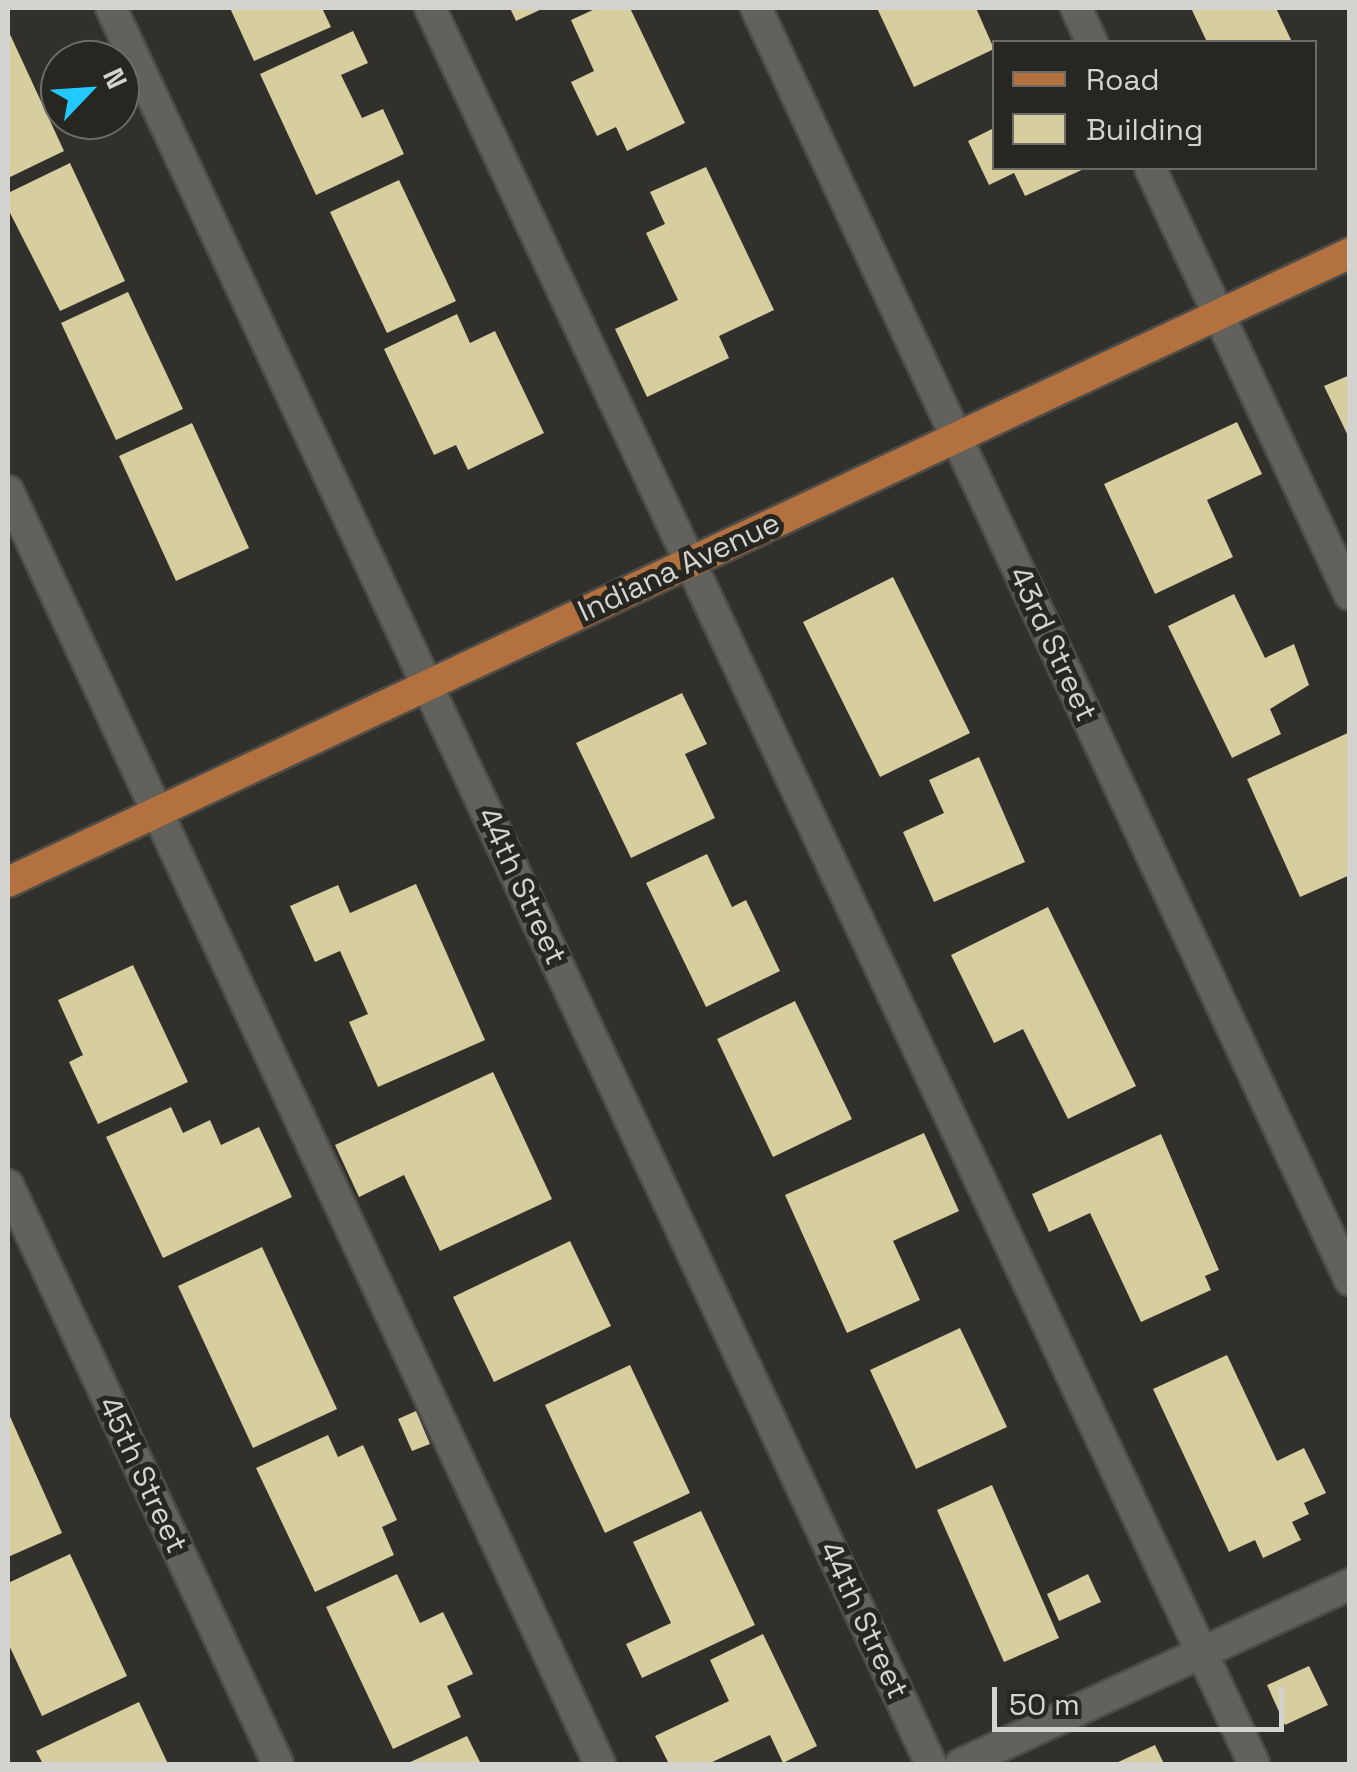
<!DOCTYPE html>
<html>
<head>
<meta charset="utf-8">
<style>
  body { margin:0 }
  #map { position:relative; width:1357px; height:1772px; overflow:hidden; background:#31302b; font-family:"Space Grotesk",sans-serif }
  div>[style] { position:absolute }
  .building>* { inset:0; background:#d7cea0 }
  .roads { filter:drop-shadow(2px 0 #4d4c48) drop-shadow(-2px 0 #4d4c48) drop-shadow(0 2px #4d4c48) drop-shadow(0 -2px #4d4c48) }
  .minor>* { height:30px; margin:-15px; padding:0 15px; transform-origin:15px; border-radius:15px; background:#62615b }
  .major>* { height:30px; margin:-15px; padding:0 15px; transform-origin:15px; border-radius:15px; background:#b2713e }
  span { translate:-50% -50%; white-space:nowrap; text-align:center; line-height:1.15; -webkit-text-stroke:10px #272621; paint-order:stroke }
  .street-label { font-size:30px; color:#d3d3cf }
  .frame { position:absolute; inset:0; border:10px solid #d3d3cf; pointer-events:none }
  .legend { position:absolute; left:992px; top:40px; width:325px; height:130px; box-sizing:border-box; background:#272621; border:2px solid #6c6b67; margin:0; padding:12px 18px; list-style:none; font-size:30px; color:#d3d3cf }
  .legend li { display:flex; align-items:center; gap:20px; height:50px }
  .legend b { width:50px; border:2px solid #6c6b67 }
  .north { position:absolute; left:40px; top:40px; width:100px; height:100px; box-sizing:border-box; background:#272621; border:2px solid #6c6b67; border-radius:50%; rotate:65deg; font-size:28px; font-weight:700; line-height:40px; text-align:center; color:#d3d3cf }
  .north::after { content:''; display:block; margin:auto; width:35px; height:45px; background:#23c9fe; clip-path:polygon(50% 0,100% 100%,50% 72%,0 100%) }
  .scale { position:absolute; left:992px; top:1687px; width:292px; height:45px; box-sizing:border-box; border:5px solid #d3d3cf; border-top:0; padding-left:12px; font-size:30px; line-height:35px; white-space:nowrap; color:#d3d3cf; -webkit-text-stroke:8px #272621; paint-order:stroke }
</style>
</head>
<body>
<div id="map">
  <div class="building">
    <div style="clip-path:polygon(230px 8px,322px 8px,331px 27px,254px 61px)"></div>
    <div style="clip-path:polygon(510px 8px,544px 8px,516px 21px)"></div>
    <div style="clip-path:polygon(597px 8px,630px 8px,685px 123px,627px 151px,616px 127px,597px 136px,571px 82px,594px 71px,571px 20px)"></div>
    <div style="clip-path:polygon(877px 8px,976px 8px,994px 49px,914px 87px)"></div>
    <div style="clip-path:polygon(1191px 8px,1276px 8px,1292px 42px,1207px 42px)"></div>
    <div style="clip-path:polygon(8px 30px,64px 151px,8px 178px)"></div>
    <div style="clip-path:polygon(353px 31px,368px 63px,341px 75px,362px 118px,383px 109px,404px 154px,316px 195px,260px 74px)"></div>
    <div style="clip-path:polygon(994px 128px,994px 168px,1086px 168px,1025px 196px,1014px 173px,989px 185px,968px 141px)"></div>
    <div style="clip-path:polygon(70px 163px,125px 281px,60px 311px,8px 209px,8px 193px)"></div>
    <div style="clip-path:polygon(706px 167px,774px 310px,719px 336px,729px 358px,647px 397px,615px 329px,678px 300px,646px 233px,665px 224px,650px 192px)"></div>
    <div style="clip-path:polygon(399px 180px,456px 301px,387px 333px,330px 212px)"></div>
    <div style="clip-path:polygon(128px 292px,183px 409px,116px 440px,61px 323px)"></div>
    <div style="clip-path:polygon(457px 314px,470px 343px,495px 331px,544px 433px,468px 470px,456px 445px,434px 455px,384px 349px)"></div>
    <div style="clip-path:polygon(1350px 375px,1350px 440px,1324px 386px)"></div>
    <div style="clip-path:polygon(1237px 422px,1262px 474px,1207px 500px,1233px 557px,1155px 594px,1104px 484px)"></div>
    <div style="clip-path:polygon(192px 423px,249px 548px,176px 581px,119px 456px)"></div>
    <div style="clip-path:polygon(893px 577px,970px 733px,880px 777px,803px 622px)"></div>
    <div style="clip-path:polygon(1234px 594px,1265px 658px,1294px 644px,1309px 685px,1270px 709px,1281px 734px,1232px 758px,1168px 626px)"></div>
    <div style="clip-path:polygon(682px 693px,707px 744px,685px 754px,715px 818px,631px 858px,576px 743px)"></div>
    <div style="clip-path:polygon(1350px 732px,1350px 875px,1300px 897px,1247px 779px)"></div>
    <div style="clip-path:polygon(979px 757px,1025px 862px,934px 902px,903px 832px,944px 813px,929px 780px)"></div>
    <div style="clip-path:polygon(707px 854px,732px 907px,746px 900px,780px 971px,706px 1007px,646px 883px)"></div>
    <div style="clip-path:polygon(416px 884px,485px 1040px,378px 1087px,349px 1022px,368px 1014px,340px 951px,315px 962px,290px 906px,338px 885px,350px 913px)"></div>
    <div style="clip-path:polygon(1048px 907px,1136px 1086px,1068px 1119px,1023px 1029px,994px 1043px,951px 955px)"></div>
    <div style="clip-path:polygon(133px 965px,188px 1082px,98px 1124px,69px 1062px,83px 1055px,58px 1000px)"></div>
    <div style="clip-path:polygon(795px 1001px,852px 1119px,773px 1157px,717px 1039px)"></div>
    <div style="clip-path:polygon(493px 1072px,552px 1199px,440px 1251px,404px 1175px,359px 1197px,335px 1145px)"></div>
    <div style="clip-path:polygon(171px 1107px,183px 1133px,210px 1120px,221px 1145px,259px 1127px,292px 1197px,163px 1258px,106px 1137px)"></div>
    <div style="clip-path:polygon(924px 1133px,959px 1211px,893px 1241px,920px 1300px,847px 1333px,785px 1195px)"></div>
    <div style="clip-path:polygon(1161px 1134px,1219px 1270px,1205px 1276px,1211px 1290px,1141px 1322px,1090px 1213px,1049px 1232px,1032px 1194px)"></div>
    <div style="clip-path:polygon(570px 1241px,611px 1326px,494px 1382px,453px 1297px)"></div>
    <div style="clip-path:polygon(262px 1247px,337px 1409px,253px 1448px,178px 1286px)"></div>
    <div style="clip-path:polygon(960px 1328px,1007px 1427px,916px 1469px,870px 1370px)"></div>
    <div style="clip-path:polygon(1227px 1355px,1277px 1461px,1304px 1448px,1326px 1493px,1304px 1503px,1309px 1514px,1292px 1522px,1301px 1540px,1263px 1558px,1255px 1540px,1229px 1552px,1153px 1389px)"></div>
    <div style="clip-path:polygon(630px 1365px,690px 1493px,605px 1533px,545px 1405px)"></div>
    <div style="clip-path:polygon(416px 1411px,430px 1444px,412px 1451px,398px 1419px)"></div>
    <div style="clip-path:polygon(8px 1412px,62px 1533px,8px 1557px)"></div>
    <div style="clip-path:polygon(328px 1435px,338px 1457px,363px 1445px,397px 1520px,382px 1527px,394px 1555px,315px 1592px,256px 1468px)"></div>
    <div style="clip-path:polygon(992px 1485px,1059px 1638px,1004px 1662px,937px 1510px)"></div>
    <div style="clip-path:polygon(701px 1511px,755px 1625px,642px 1678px,626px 1644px,671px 1623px,633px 1542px)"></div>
    <div style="clip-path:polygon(70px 1554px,127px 1676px,42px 1716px,8px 1643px,8px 1583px)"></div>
    <div style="clip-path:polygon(397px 1574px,420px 1623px,443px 1612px,473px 1674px,447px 1686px,461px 1717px,393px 1749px,326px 1607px)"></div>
    <div style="clip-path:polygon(1088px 1574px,1101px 1602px,1059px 1621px,1047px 1594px)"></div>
    <div style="clip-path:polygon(763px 1634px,817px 1746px,783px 1763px,770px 1735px,708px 1764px,669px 1764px,655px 1736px,729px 1701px,710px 1660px)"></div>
    <div style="clip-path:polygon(1309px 1666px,1328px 1705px,1285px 1725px,1267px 1685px)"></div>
    <div style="clip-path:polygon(139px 1702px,168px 1764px,43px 1764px,36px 1751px)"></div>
    <div style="clip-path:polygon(467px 1736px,481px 1764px,406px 1764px)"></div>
    <div style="clip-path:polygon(1155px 1745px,1164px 1764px,1114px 1764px)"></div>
  </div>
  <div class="roads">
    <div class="minor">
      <div style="left:111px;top:8px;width:1938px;rotate:64.97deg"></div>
      <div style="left:430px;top:8px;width:1940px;rotate:64.86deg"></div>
      <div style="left:756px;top:8px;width:1404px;rotate:64.97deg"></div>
      <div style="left:1076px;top:8px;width:38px;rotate:65deg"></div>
      <div style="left:1150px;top:168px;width:471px;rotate:64.9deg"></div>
      <div style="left:8px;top:491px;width:1404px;rotate:65.06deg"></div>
      <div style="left:8px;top:1185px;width:639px;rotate:65deg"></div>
      <div style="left:961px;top:1764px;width:429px;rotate:-24.8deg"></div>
    </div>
    <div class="major">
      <div style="left:8px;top:882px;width:1482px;rotate:-25.11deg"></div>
    </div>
  </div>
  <div class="street-label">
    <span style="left:679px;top:567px;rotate:-25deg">Indiana Avenue</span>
    <span style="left:1053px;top:644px;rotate:65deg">43rd Street</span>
    <span style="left:522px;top:886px;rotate:65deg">44th Street</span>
    <span style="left:143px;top:1475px;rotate:65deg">45th Street</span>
    <span style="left:864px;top:1620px;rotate:65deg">44th Street</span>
  </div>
  <div class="frame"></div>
  <ul class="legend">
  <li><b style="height:12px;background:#b2713e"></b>Road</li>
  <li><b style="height:28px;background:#d7cea0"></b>Building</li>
  </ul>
  <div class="north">N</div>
  <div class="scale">50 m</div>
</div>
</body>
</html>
